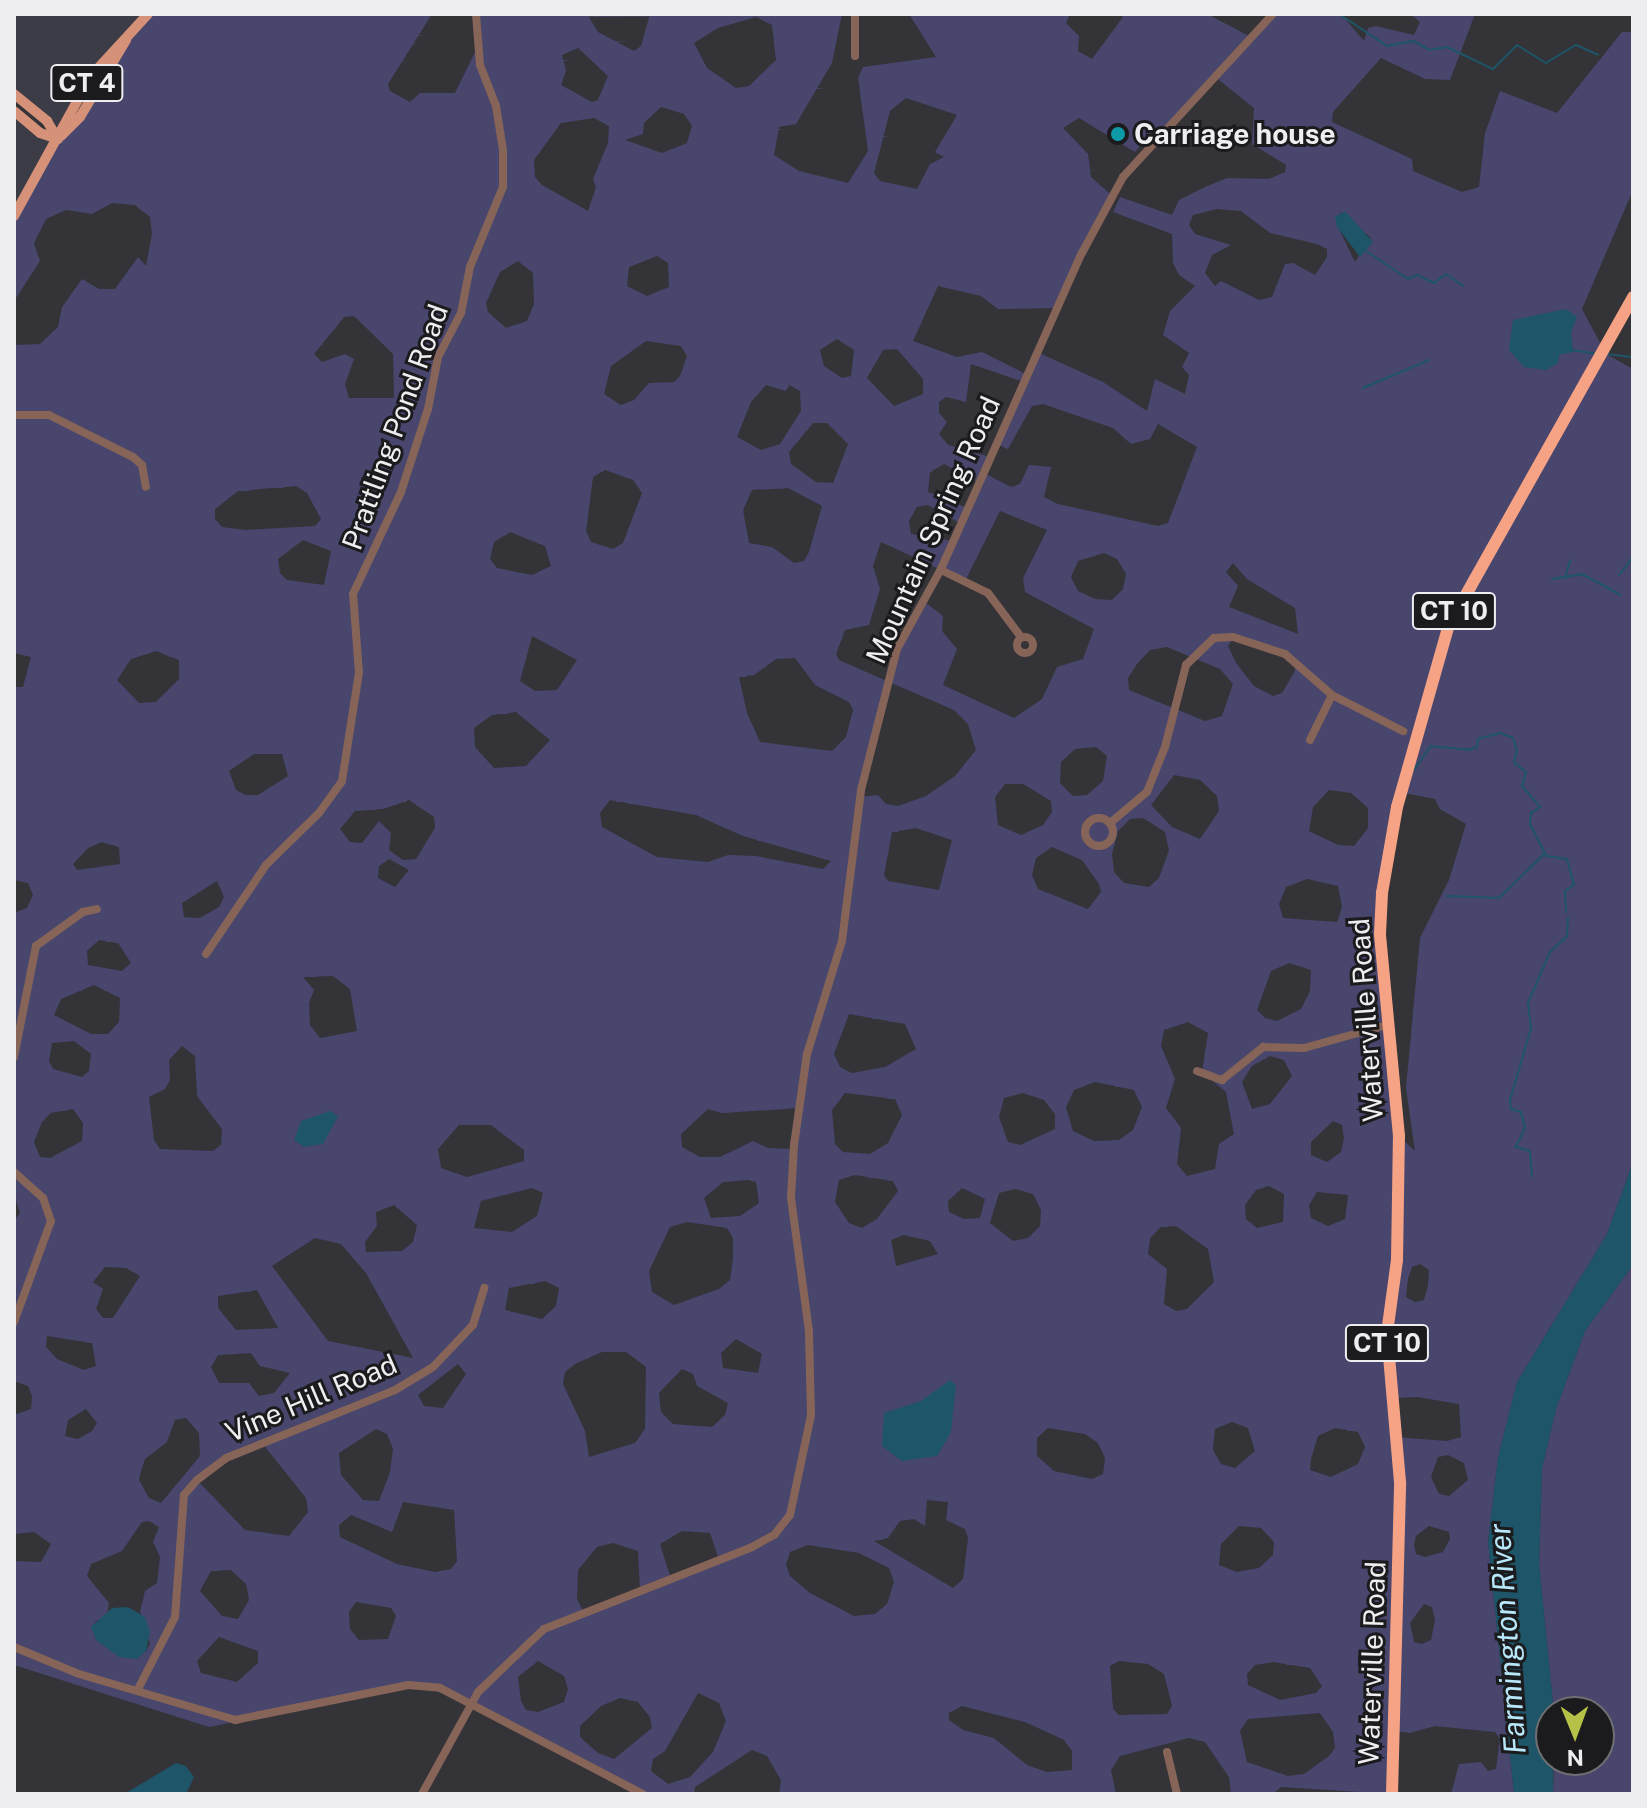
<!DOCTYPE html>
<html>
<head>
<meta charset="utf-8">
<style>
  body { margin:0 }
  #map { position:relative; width:1647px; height:1808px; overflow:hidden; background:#333338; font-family:"Public Sans",sans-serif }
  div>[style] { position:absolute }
  .built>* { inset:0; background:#3c3c47 }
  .green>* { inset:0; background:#48466d }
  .water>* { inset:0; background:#1e5568 }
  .stream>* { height:2px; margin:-1px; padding:0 1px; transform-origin:1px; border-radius:1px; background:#1e5568 }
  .minor>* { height:8px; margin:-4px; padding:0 4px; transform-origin:4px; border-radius:4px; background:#866458 }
  .minor>.ring { margin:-4px; padding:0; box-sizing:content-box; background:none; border:8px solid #866458; border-radius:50% }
  .major>* { height:10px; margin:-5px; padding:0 5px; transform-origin:5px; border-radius:5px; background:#d69179 }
  .highway>* { height:12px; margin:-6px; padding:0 6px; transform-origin:6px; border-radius:6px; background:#f6a385 }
  .dots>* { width:22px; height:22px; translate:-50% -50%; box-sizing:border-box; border:4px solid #1b1b1d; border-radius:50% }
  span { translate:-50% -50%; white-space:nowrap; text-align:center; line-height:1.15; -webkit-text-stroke:6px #1b1b1d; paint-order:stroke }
  .shield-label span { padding:2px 6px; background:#1b1b1d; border:2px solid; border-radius:6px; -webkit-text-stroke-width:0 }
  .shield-label { font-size:26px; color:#eeeef1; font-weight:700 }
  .poi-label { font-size:28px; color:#eeeef1; font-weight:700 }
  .left { translate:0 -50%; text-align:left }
  .street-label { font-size:28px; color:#eeeef1 }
  .water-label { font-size:30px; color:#b7e7f9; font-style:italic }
  .frame { position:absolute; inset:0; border:16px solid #eeeef1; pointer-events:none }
  .north { position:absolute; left:1535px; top:1696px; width:80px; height:80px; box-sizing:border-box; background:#1b1b1d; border:2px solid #6f6f72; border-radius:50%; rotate:179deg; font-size:22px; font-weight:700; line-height:32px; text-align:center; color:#eeeef1 }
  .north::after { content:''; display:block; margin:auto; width:28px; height:36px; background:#b6c148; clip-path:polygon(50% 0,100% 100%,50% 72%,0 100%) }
</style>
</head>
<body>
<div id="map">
  <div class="built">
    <div style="clip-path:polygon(14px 14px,148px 14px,104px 59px,14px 216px,14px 111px,58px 138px,14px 94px)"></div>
  </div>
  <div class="green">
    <div style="clip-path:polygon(evenodd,148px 14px,432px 14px,388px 84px,390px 91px,410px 102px,420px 93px,455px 93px,478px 46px,473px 14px,587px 14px,598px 32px,634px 51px,641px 46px,650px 14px,842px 14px,832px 63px,796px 124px,779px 127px,774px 155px,799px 171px,848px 183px,868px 151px,858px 78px,863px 67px,936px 57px,909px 14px,1070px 14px,1066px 23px,1079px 36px,1078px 51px,1092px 59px,1123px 17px,1120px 14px,1207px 14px,1251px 37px,1273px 14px,1341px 14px,1364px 41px,1368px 28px,1376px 26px,1414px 35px,1420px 22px,1411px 14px,1475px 14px,1450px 80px,1425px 79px,1381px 58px,1333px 112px,1332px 122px,1412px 159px,1413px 171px,1462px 192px,1479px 187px,1485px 133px,1500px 91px,1557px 113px,1622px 32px,1633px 32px,1633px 190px,1582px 309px,1606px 354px,1633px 369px,1633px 1162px,1607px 1234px,1517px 1382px,1498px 1457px,1488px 1542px,1514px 1794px,1451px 1794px,1459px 1764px,1481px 1762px,1488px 1771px,1496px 1769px,1500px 1739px,1495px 1732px,1435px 1726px,1410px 1733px,1395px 1731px,1392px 1794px,1281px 1787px,1273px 1794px,1231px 1794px,1229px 1777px,1205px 1742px,1189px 1738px,1120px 1756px,1111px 1770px,1116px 1794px,779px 1794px,781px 1780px,767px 1756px,752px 1750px,695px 1787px,694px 1794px,643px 1794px,472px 1701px,417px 1685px,209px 1727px,14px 1665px,14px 1561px,41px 1562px,51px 1544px,34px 1532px,14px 1534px,14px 1415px,31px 1409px,32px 1396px,28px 1386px,14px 1381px,14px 1221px,20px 1213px,14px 1194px,14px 913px,27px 908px,33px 895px,28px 883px,14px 880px,14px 687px,23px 687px,31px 657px,14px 653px,14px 345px,40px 344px,58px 327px,62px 307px,82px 279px,99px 289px,115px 289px,138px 257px,146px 266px,152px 234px,150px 217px,135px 205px,112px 203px,92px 214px,66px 210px,46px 219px,34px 243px,40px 261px,14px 301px,14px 216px,58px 139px,148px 14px,756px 17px,772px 25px,776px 60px,749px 86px,736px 88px,707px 68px,694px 43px,718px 28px,756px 17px,148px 14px,578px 48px,608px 76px,598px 100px,592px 102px,561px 85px,566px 71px,562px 55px,578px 48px,148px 14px,1214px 76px,1254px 108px,1252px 144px,1286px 165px,1285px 172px,1269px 179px,1227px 178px,1205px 187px,1179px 200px,1172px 215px,1120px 197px,1113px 212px,1172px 234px,1173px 263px,1179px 275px,1195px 286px,1170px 311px,1163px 335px,1189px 353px,1182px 367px,1189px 375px,1185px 394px,1155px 379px,1147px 411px,1103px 382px,1037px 352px,1026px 374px,982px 352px,957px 357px,913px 341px,938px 286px,981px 296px,998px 309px,1057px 308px,1110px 194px,1091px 177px,1088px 154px,1063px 128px,1079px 118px,1135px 152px,1151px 133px,1160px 133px,1214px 76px,148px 14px,906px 98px,957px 115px,935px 152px,944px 157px,930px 164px,917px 189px,880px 181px,874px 173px,890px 111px,906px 98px,148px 14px,661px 107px,684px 114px,692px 126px,687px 143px,662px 153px,625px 140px,643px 134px,644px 123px,661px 107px,148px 14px,594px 118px,609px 126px,608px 143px,593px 179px,596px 187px,588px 211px,542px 185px,535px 177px,534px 160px,561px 123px,594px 118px,148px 14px,1217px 209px,1241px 211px,1270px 233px,1317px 244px,1327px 249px,1327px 257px,1315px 275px,1293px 263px,1285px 264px,1272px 297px,1259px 300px,1221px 281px,1215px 286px,1205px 273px,1212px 255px,1231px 245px,1195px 234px,1189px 225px,1193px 215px,1217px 209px,148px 14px,1341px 212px,1371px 238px,1355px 262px,1336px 223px,1341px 212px,148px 14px,657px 256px,668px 263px,669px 287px,647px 296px,627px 286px,629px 267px,657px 256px,148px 14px,518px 261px,533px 273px,534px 304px,527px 321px,506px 328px,488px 312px,486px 303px,500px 272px,518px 261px,148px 14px,354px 316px,393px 354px,394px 398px,349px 398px,345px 384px,354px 359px,345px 354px,322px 362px,314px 354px,344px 317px,354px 316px,148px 14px,837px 339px,854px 350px,851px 376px,842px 378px,824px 366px,820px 350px,837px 339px,148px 14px,646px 341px,681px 346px,687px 356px,680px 376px,674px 382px,649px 383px,634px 400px,621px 405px,604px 394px,611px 366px,646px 341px,148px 14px,897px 349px,923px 379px,923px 394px,894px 406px,867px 378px,883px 350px,897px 349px,148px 14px,971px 364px,1021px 381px,996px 444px,1008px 449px,1032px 406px,1043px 404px,1113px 428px,1131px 444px,1150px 439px,1158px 424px,1197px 447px,1168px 523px,1158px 526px,1058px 504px,1044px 497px,1051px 467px,1029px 465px,1020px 484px,1011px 487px,984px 473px,990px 457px,948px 445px,939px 434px,947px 422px,939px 413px,939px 402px,946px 397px,966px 402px,971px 364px,148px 14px,766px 385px,786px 391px,789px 385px,800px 391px,801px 411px,780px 444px,761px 450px,737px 437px,751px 402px,766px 385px,148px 14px,813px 423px,827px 423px,848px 444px,833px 483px,816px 482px,791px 464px,789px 452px,813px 423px,148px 14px,944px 464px,979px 483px,967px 508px,928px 492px,930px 472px,944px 464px,148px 14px,605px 470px,633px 480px,642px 493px,623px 543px,613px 549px,591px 542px,586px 531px,593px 477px,605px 470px,148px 14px,296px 486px,307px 493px,321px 519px,315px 526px,245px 530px,222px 527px,215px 519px,215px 509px,238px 491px,296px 486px,148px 14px,788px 488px,822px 506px,809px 552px,804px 561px,794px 563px,772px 547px,749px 543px,743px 510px,752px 490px,788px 488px,148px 14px,928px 505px,961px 524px,953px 541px,911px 534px,909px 521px,917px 507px,928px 505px,148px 14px,1000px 511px,1047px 530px,1023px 578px,1025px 592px,1094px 629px,1083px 659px,1057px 667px,1042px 699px,1014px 718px,943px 685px,957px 649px,942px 631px,943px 616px,922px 600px,897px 649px,889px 682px,839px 660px,836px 654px,845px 630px,869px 625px,880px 589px,873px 566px,881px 542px,965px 581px,1000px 511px,148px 14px,510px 532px,545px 546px,551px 566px,532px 575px,497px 568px,490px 559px,494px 542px,510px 532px,148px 14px,303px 540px,331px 551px,324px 585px,287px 580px,280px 573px,278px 559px,303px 540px,148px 14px,1104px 553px,1117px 559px,1126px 574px,1123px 589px,1112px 600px,1095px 599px,1078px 591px,1071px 577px,1078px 561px,1104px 553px,148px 14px,1233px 563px,1247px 579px,1295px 608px,1298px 634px,1229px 607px,1238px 586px,1226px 572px,1233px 563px,148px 14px,532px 636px,577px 660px,557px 690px,535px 691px,520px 681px,532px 636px,148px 14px,1233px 638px,1294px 659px,1295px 671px,1282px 693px,1273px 696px,1254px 686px,1236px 663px,1228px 646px,1233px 638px,148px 14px,1167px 647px,1220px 669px,1233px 684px,1222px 716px,1205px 721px,1129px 690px,1128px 678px,1137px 664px,1150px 650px,1167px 647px,148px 14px,156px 651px,179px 660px,179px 679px,156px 702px,139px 703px,117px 680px,131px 659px,156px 651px,148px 14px,795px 658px,815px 685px,849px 702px,853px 710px,846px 737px,832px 751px,760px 742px,747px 713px,739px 677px,754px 675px,776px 659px,795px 658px,148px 14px,889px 682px,954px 710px,968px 724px,976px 750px,955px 776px,926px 796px,898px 806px,886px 804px,878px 795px,860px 797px,889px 682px,148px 14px,516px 712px,550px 740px,526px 766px,494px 768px,475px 747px,474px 728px,492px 715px,516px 712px,148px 14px,1096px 747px,1107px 756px,1103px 781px,1087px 795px,1073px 796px,1060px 783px,1061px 762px,1075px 749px,1096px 747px,148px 14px,254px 754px,282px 754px,288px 776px,258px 795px,246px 795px,236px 790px,229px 771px,254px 754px,148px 14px,1174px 775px,1200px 780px,1217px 796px,1219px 811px,1200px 839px,1172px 827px,1151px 805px,1174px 775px,148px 14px,1005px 784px,1023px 784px,1051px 801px,1052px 812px,1043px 825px,1021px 835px,998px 825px,995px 797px,1005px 784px,148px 14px,1329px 790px,1351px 793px,1368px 808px,1368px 828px,1354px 846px,1338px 845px,1309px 831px,1313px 807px,1329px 790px,148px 14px,1404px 793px,1435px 799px,1440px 809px,1466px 824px,1449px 880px,1420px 938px,1406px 1088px,1415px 1151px,1399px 1136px,1382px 893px,1404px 793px,148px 14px,409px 800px,434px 817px,435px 828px,416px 859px,403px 860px,389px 850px,391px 833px,379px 821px,362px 843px,350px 842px,340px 829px,355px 811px,383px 809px,409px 800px,148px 14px,610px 800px,696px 815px,743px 836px,831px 861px,823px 869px,756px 856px,728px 855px,708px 862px,657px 857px,602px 827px,600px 813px,610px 800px,148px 14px,1143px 818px,1165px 832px,1169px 850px,1159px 878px,1149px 887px,1124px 883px,1114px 872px,1112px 854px,1118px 831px,1130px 819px,1143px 818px,148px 14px,916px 828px,952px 840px,939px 890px,888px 881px,884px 875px,892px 832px,916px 828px,148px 14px,102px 842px,119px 847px,120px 864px,77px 870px,73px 864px,88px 848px,102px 842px,148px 14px,1052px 847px,1082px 860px,1099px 884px,1101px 892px,1088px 909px,1038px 889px,1032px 875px,1036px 858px,1052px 847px,148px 14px,389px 859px,409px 870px,395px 887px,378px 878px,379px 866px,389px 859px,148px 14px,1307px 879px,1338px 886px,1342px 907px,1337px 922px,1283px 918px,1279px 904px,1286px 887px,1307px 879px,148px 14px,217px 881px,224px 897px,219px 907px,200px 918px,184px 917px,182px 903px,217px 881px,148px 14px,99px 940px,118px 943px,131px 963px,122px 971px,88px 965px,87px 951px,99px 940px,148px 14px,1289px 963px,1311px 970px,1310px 991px,1301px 1009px,1277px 1021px,1265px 1018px,1257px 1010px,1271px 971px,1289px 963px,148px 14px,333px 976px,350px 989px,357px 1031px,320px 1038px,310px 1025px,309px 1003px,314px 990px,303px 977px,333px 976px,148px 14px,94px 985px,120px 998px,119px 1022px,108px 1034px,91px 1034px,54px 1015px,61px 999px,94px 985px,148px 14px,849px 1014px,905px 1024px,916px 1049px,885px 1067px,852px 1073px,840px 1067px,834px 1054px,849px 1014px,148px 14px,1188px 1022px,1208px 1033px,1202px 1072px,1226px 1092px,1234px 1134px,1219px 1144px,1215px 1169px,1187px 1176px,1177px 1164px,1181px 1128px,1166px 1108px,1175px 1079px,1161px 1046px,1164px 1030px,1188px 1022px,148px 14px,74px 1041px,91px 1054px,89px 1071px,82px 1077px,53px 1069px,49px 1061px,52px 1043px,74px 1041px,148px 14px,182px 1046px,195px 1056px,197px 1096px,222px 1129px,221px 1145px,213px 1151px,160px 1149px,154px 1140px,149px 1097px,165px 1089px,170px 1080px,169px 1060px,182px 1046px,148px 14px,1270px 1056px,1284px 1060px,1292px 1076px,1270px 1104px,1252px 1109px,1242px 1082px,1252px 1066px,1270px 1056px,148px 14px,1095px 1082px,1134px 1090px,1142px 1107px,1133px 1130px,1119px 1140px,1094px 1141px,1073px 1131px,1066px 1107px,1074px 1090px,1095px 1082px,148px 14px,845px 1093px,895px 1099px,902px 1115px,888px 1143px,870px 1154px,843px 1152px,835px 1144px,832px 1110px,845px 1093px,148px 14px,1023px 1093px,1044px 1100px,1055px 1114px,1055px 1129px,1020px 1145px,1008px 1142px,999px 1117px,1004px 1098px,1023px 1093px,148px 14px,799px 1108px,794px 1149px,768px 1148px,753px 1141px,720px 1157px,700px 1157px,682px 1147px,681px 1134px,708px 1109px,722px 1113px,799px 1108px,148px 14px,73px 1109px,83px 1123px,82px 1141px,50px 1158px,40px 1157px,34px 1142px,42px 1122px,51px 1113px,73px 1109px,148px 14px,1333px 1121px,1342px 1125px,1344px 1138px,1341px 1152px,1327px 1162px,1311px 1155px,1311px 1142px,1333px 1121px,148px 14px,459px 1125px,491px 1125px,524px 1150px,524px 1161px,467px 1177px,441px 1168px,438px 1149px,459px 1125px,148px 14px,855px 1175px,893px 1181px,898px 1191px,877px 1219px,862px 1228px,849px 1223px,835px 1202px,839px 1180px,855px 1175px,148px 14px,748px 1180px,756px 1182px,759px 1203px,740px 1216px,711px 1218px,704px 1198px,723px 1182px,748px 1180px,148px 14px,1269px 1186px,1284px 1194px,1283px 1222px,1257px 1228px,1246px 1219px,1245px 1205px,1256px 1190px,1269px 1186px,148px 14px,532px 1188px,543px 1193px,537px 1216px,512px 1232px,474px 1228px,481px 1201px,532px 1188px,148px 14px,962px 1188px,985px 1199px,980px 1218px,964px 1219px,949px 1212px,948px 1201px,962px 1188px,148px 14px,1015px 1189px,1033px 1194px,1041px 1210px,1040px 1226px,1028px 1238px,1013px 1241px,990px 1223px,999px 1193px,1015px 1189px,148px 14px,1317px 1192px,1348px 1195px,1345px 1219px,1328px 1226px,1311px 1218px,1309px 1205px,1317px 1192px,148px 14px,394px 1205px,417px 1225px,413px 1242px,402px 1251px,366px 1252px,365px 1242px,377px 1226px,376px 1212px,394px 1205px,148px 14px,687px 1222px,727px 1228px,733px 1238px,733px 1258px,730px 1280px,719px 1289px,674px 1305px,652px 1292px,649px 1271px,670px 1227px,687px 1222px,148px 14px,1176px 1226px,1208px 1249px,1214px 1282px,1187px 1309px,1176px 1311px,1164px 1304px,1167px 1269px,1148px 1254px,1150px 1238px,1161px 1227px,1176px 1226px,148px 14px,904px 1235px,930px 1241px,938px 1254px,896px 1266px,891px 1240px,904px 1235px,148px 14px,315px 1238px,341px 1244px,366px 1273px,413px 1358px,328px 1341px,272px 1266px,315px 1238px,148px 14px,1420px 1264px,1429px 1270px,1428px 1286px,1424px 1300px,1415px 1302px,1406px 1297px,1408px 1279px,1412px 1267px,1420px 1264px,148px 14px,105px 1267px,126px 1268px,140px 1276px,113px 1318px,103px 1318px,96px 1309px,103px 1289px,93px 1282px,105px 1267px,148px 14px,545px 1281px,559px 1288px,556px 1306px,542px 1319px,505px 1310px,509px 1288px,545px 1281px,148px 14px,257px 1290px,278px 1328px,236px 1330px,218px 1308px,218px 1296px,257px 1290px,148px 14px,47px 1336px,92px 1343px,96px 1366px,84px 1370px,57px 1359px,46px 1347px,47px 1336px,148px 14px,736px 1339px,762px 1354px,758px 1373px,723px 1368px,721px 1353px,736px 1339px,148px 14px,602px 1352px,626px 1352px,646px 1367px,645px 1429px,635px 1443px,589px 1457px,585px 1431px,563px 1384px,565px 1372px,575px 1364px,602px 1352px,148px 14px,251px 1353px,260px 1366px,290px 1373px,274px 1393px,259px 1396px,249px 1383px,219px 1383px,211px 1367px,218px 1355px,251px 1353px,148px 14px,458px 1364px,466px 1374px,443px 1408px,424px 1406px,418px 1395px,458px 1364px,148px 14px,682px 1369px,693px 1374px,697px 1386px,728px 1403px,725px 1415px,712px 1427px,673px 1424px,661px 1412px,659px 1393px,682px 1369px,148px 14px,1417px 1397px,1459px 1404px,1461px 1437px,1447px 1441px,1395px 1437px,1391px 1398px,1417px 1397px,148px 14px,86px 1409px,97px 1423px,92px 1431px,78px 1439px,65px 1436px,68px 1420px,86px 1409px,148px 14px,186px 1418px,199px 1433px,200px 1456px,161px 1503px,149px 1498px,139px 1480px,141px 1471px,145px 1459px,167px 1442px,175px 1420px,186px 1418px,148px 14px,1232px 1422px,1248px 1428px,1255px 1451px,1235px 1468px,1221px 1464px,1213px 1450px,1215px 1429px,1232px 1422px,148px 14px,1048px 1428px,1085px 1434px,1098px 1443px,1105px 1458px,1103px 1474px,1092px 1479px,1054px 1471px,1037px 1456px,1037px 1438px,1048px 1428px,148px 14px,1335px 1428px,1358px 1432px,1365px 1447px,1358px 1464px,1331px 1477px,1310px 1470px,1311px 1459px,1318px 1436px,1335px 1428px,148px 14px,376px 1429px,387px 1434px,393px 1449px,390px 1472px,379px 1501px,363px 1500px,341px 1475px,339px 1453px,376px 1429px,148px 14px,262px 1443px,306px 1498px,308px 1512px,289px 1536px,245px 1530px,197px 1480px,226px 1458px,262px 1443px,148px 14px,1448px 1455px,1464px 1463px,1468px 1480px,1449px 1496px,1439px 1494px,1431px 1477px,1438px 1457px,1448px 1455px,148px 14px,927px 1500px,948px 1502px,946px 1520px,965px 1529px,968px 1538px,963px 1579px,953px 1588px,874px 1541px,888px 1538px,900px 1521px,914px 1519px,925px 1526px,927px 1500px,148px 14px,403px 1502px,454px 1510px,457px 1561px,451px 1569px,435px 1572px,397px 1564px,340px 1537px,339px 1525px,351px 1515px,392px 1532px,403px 1502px,148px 14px,149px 1521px,159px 1527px,153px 1542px,160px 1557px,157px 1583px,145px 1591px,140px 1612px,150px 1643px,146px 1651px,119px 1657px,94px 1636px,95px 1622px,107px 1616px,109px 1603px,87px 1576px,91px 1564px,122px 1551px,142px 1522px,149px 1521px,148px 14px,1239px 1526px,1261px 1528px,1274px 1542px,1273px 1555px,1259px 1568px,1237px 1572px,1219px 1565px,1221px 1544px,1239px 1526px,148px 14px,1429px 1526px,1449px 1532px,1450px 1539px,1443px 1552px,1425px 1557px,1416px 1554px,1414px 1545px,1416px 1536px,1429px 1526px,148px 14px,682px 1531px,710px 1533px,719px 1560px,671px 1579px,660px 1544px,682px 1531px,148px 14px,613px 1543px,638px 1551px,640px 1591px,584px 1613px,577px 1599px,578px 1570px,597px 1547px,613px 1543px,148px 14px,808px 1545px,859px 1553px,889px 1568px,894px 1582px,887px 1604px,875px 1614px,854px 1616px,810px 1593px,790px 1576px,786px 1565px,790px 1552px,808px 1545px,148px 14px,231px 1570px,246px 1584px,249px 1600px,238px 1619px,222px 1616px,200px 1591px,211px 1571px,231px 1570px,148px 14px,356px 1602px,391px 1608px,396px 1616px,388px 1639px,359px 1640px,350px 1629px,349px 1612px,356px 1602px,148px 14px,1424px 1604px,1432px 1607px,1435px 1620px,1431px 1640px,1422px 1644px,1414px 1642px,1410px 1623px,1424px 1604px,148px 14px,219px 1637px,258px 1651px,258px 1663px,237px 1682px,201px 1673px,197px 1661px,219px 1637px,148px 14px,538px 1661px,564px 1676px,568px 1689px,564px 1702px,538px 1712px,526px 1710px,521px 1701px,518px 1677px,538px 1661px,148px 14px,1119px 1661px,1148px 1664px,1164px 1674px,1172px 1706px,1167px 1714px,1119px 1715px,1113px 1709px,1110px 1666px,1119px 1661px,148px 14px,1273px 1662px,1310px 1668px,1322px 1686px,1316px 1693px,1280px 1700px,1248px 1685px,1247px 1674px,1255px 1665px,1273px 1662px,148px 14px,698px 1693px,719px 1703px,726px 1721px,713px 1752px,690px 1777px,668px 1784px,651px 1771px,653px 1759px,665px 1751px,698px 1693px,148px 14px,620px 1698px,638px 1702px,650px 1717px,652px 1728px,614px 1759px,598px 1753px,580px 1737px,580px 1726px,601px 1706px,620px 1698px,148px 14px,962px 1706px,1025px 1722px,1064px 1740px,1072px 1751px,1072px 1770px,1047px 1772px,1027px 1765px,994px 1738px,963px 1730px,949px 1720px,949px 1713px,962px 1706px,148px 14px,1320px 1713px,1333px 1732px,1335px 1748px,1329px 1756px,1304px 1774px,1288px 1776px,1247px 1762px,1240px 1731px,1248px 1719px,1320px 1713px)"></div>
    <div style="clip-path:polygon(1633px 1265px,1633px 1794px,1553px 1794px,1554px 1760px,1599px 1760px,1599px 1712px,1554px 1712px,1539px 1564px,1542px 1469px,1556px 1409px,1585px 1331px)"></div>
  </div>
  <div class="water">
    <div style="clip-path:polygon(1345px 211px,1373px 242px,1360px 257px,1337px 227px,1335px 217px)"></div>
    <div style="clip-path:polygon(1566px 309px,1577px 317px,1571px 332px,1573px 352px,1559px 355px,1558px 363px,1546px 370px,1524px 367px,1509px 350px,1513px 320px)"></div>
    <div style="clip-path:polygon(330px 1111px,338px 1116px,323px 1144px,304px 1147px,294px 1140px,301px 1121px)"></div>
    <div style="clip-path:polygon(1633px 1162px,1633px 1265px,1585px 1331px,1556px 1409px,1542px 1469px,1539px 1564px,1554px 1712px,1553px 1794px,1514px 1794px,1488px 1542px,1498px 1457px,1517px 1382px,1607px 1234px)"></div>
    <div style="clip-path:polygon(950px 1380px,956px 1385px,951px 1432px,937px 1456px,902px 1461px,882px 1446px,884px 1413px,921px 1401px)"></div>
    <div style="clip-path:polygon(128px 1607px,145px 1617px,150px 1632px,146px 1651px,137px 1659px,119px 1657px,96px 1640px,91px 1627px,112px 1608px)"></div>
    <div style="clip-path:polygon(176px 1763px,186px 1766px,194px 1777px,186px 1794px,124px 1794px)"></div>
  </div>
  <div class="stream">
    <div style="left:1339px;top:14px;width:58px;rotate:33.7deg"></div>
    <div style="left:1387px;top:46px;width:26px;rotate:-11deg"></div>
    <div style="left:1413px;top:41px;width:19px;rotate:28deg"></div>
    <div style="left:1430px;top:50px;width:17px;rotate:-10deg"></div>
    <div style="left:1447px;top:47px;width:51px;rotate:25.6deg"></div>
    <div style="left:1493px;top:69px;width:34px;rotate:-45deg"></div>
    <div style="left:1517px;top:45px;width:34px;rotate:32deg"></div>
    <div style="left:1546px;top:63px;width:35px;rotate:-31deg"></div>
    <div style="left:1576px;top:45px;width:24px;rotate:24deg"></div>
    <div style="left:1366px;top:251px;width:50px;rotate:33.7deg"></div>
    <div style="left:1408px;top:279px;width:10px;rotate:-24deg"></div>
    <div style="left:1417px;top:275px;width:19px;rotate:25deg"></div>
    <div style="left:1434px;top:283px;width:15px;rotate:-37deg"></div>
    <div style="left:1446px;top:274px;width:21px;rotate:35deg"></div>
    <div style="left:1572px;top:350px;width:24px;rotate:9deg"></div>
    <div style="left:1607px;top:354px;width:26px;rotate:7deg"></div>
    <div style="left:1363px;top:388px;width:72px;rotate:-23deg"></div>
    <div style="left:1619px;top:575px;width:23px;rotate:-52deg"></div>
    <div style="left:1565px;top:578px;width:18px;rotate:-74deg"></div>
    <div style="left:1552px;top:579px;width:30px;rotate:-9deg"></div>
    <div style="left:1582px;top:574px;width:44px;rotate:28.3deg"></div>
    <div style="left:1414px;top:770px;width:29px;rotate:-55deg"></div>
    <div style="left:1431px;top:746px;width:37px;rotate:6deg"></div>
    <div style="left:1468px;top:750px;width:9px;rotate:-18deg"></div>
    <div style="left:1477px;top:747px;width:8px;rotate:-83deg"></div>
    <div style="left:1478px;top:739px;width:23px;rotate:-15deg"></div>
    <div style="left:1500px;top:733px;width:14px;rotate:21deg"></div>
    <div style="left:1513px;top:738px;width:13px;rotate:72deg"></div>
    <div style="left:1517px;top:750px;width:12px;rotate:104deg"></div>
    <div style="left:1514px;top:762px;width:16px;rotate:40deg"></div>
    <div style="left:1526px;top:772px;width:15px;rotate:106deg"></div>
    <div style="left:1522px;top:786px;width:28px;rotate:49deg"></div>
    <div style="left:1540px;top:807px;width:11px;rotate:146deg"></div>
    <div style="left:1531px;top:813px;width:11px;rotate:95deg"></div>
    <div style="left:1530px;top:824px;width:36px;rotate:63deg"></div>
    <div style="left:1546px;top:856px;width:21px;rotate:8deg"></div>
    <div style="left:1567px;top:859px;width:27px;rotate:75deg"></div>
    <div style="left:1574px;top:885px;width:11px;rotate:146deg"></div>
    <div style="left:1565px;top:891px;width:21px;rotate:87deg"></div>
    <div style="left:1447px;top:896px;width:52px;rotate:2.2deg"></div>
    <div style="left:1499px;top:898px;width:63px;rotate:-44.4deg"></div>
    <div style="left:1532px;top:1176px;width:25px;rotate:-95deg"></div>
    <div style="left:1530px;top:1151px;width:15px;rotate:-164deg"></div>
    <div style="left:1516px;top:1147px;width:21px;rotate:-65deg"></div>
    <div style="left:1525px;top:1128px;width:16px;rotate:-104deg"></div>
    <div style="left:1521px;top:1112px;width:10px;rotate:-163deg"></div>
    <div style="left:1511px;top:1109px;width:9px;rotate:-96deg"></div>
    <div style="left:1510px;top:1100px;width:75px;rotate:-73.7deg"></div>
    <div style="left:1531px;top:1028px;width:25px;rotate:-97deg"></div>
    <div style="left:1528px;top:1003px;width:56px;rotate:-66.7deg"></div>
    <div style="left:1550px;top:952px;width:23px;rotate:-43deg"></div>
    <div style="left:1567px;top:936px;width:19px;rotate:-87deg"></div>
  </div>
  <div class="minor">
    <div style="left:855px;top:56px;width:42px;rotate:-90deg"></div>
    <div style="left:14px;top:415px;width:35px"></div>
    <div style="left:49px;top:415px;width:94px;rotate:26.6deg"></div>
    <div style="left:133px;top:457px;width:12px;rotate:42deg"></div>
    <div style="left:142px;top:465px;width:22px;rotate:80deg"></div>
    <div style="left:941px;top:570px;width:52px;rotate:26.1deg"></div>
    <div style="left:988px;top:593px;width:55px;rotate:53.1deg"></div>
    <div class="ring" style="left:1017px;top:637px;width:8px;height:8px"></div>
    <div style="left:1310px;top:740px;width:50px;rotate:-63.9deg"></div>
    <div class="ring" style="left:1085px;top:818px;width:20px;height:20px"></div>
    <div style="left:1110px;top:823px;width:48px;rotate:-40deg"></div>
    <div style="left:1147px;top:792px;width:48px;rotate:-68.2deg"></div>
    <div style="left:1165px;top:747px;width:85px;rotate:-75.6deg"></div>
    <div style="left:1186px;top:665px;width:39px;rotate:-44deg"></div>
    <div style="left:1214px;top:638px;width:19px;rotate:-3deg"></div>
    <div style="left:1233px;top:637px;width:55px;rotate:18.1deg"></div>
    <div style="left:1285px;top:654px;width:62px;rotate:41.1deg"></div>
    <div style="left:1332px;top:695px;width:80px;rotate:26.9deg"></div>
    <div style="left:206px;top:954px;width:107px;rotate:-56deg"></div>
    <div style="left:266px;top:865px;width:74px;rotate:-44.5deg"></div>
    <div style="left:319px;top:813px;width:39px;rotate:-54deg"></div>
    <div style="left:342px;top:781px;width:109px;rotate:-81.1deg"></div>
    <div style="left:359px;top:673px;width:79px;rotate:-94.3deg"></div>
    <div style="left:353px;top:594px;width:113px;rotate:-64.8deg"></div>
    <div style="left:401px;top:492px;width:87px;rotate:-72deg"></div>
    <div style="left:428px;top:409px;width:53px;rotate:-79.1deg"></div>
    <div style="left:438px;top:357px;width:50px;rotate:-62.4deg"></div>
    <div style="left:461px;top:313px;width:47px;rotate:-78.9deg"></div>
    <div style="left:470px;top:267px;width:87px;rotate:-67.6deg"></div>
    <div style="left:503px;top:187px;width:37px;rotate:-90deg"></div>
    <div style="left:503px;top:150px;width:45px;rotate:-99deg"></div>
    <div style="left:496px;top:106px;width:44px;rotate:-111.3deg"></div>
    <div style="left:480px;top:65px;width:51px;rotate:-94.5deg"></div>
    <div style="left:14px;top:1057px;width:113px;rotate:-78.8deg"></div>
    <div style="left:36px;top:946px;width:58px;rotate:-35.9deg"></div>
    <div style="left:83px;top:912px;width:14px;rotate:-12deg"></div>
    <div style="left:1197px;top:1071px;width:27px;rotate:20deg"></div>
    <div style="left:1222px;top:1080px;width:53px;rotate:-38.8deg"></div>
    <div style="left:1263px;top:1047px;width:41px;rotate:1.4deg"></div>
    <div style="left:1304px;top:1048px;width:86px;rotate:-15.5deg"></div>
    <div style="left:14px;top:1172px;width:39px;rotate:42deg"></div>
    <div style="left:43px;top:1198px;width:24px;rotate:71deg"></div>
    <div style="left:51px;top:1221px;width:108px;rotate:110.1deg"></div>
    <div style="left:14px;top:1647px;width:70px;rotate:22.6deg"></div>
    <div style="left:79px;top:1674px;width:163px;rotate:16.4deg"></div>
    <div style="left:235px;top:1720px;width:177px;rotate:-11.4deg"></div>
    <div style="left:408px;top:1685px;width:32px;rotate:5deg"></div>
    <div style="left:440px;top:1688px;width:229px;rotate:27.6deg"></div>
    <div style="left:137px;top:1691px;width:83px;rotate:-62.8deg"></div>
    <div style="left:175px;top:1617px;width:122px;rotate:-85.8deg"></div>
    <div style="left:184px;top:1495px;width:20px;rotate:-49deg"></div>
    <div style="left:197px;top:1480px;width:36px;rotate:-37deg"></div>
    <div style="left:226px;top:1458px;width:182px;rotate:-21.9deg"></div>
    <div style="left:395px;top:1390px;width:44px;rotate:-31.2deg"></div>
    <div style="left:433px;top:1367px;width:58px;rotate:-46.4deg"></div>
    <div style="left:473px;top:1325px;width:39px;rotate:-73deg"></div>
    <div style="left:1167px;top:1752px;width:43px;rotate:76.6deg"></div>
    <div style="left:422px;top:1794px;width:116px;rotate:-61.2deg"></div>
    <div style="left:478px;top:1692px;width:91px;rotate:-43.7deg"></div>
    <div style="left:544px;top:1629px;width:224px;rotate:-21.5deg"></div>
    <div style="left:752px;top:1547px;width:26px;rotate:-29deg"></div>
    <div style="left:775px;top:1534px;width:24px;rotate:-52deg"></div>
    <div style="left:790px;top:1515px;width:102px;rotate:-78.1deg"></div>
    <div style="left:811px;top:1415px;width:84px;rotate:-91.4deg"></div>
    <div style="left:809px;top:1331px;width:135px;rotate:-97.7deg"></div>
    <div style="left:791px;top:1197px;width:52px;rotate:-86.7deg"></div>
    <div style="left:794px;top:1145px;width:92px;rotate:-81.9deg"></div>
    <div style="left:807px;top:1054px;width:118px;rotate:-72.8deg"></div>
    <div style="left:842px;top:941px;width:152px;rotate:-82.8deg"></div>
    <div style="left:861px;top:790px;width:146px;rotate:-75.7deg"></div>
    <div style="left:897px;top:649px;width:91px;rotate:-61.2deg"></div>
    <div style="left:941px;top:569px;width:346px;rotate:-66deg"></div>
    <div style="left:1082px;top:253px;width:86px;rotate:-61.7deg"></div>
    <div style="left:1123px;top:177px;width:222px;rotate:-47.4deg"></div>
  </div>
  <div class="major">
    <div style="left:14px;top:94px;width:43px;rotate:39.3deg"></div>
    <div style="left:47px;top:121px;width:21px;rotate:59deg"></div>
    <div style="left:14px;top:111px;width:34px;rotate:40deg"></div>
    <div style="left:40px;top:133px;width:19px;rotate:18deg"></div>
    <div style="left:61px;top:136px;width:27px;rotate:-45deg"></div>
    <div style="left:80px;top:117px;width:90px;rotate:-59.1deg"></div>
    <div style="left:14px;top:216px;width:160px;rotate:-61.2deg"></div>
    <div style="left:91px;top:76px;width:84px;rotate:-47.4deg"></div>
  </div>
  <div class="highway">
    <div style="left:1392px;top:1794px;width:312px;rotate:-88.5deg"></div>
    <div style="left:1400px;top:1482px;width:150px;rotate:-95deg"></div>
    <div style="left:1387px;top:1333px;width:74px;rotate:-82.2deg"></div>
    <div style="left:1397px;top:1260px;width:124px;rotate:-89.1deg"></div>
    <div style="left:1399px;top:1136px;width:203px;rotate:-95.4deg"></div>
    <div style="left:1380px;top:934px;width:41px;rotate:-87.2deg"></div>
    <div style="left:1382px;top:893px;width:87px;rotate:-80.1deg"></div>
    <div style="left:1397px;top:807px;width:189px;rotate:-74.1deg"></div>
    <div style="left:1449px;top:625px;width:376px;rotate:-60.7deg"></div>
  </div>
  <div class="dots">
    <div style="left:1118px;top:134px;background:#0f9aa8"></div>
  </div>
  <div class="shield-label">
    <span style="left:87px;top:83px">CT 4</span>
    <span style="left:1454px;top:611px">CT 10</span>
    <span style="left:1387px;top:1343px">CT 10</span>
  </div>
  <div class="poi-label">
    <span class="left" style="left:1134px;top:134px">Carriage house</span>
  </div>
  <div class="street-label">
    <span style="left:395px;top:427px;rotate:-70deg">Prattling Pond Road</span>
    <span style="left:933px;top:530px;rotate:-66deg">Mountain Spring Road</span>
    <span style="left:1366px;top:1020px;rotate:-94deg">Waterville Road</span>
    <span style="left:311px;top:1398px;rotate:-23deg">Vine Hill Road</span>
    <span style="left:1372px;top:1663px;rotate:-88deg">Waterville Road</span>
  </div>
  <div class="water-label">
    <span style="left:1507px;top:1639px;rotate:-94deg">Farmington River</span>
  </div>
  <div class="frame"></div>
  <div class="north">N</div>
</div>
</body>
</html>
